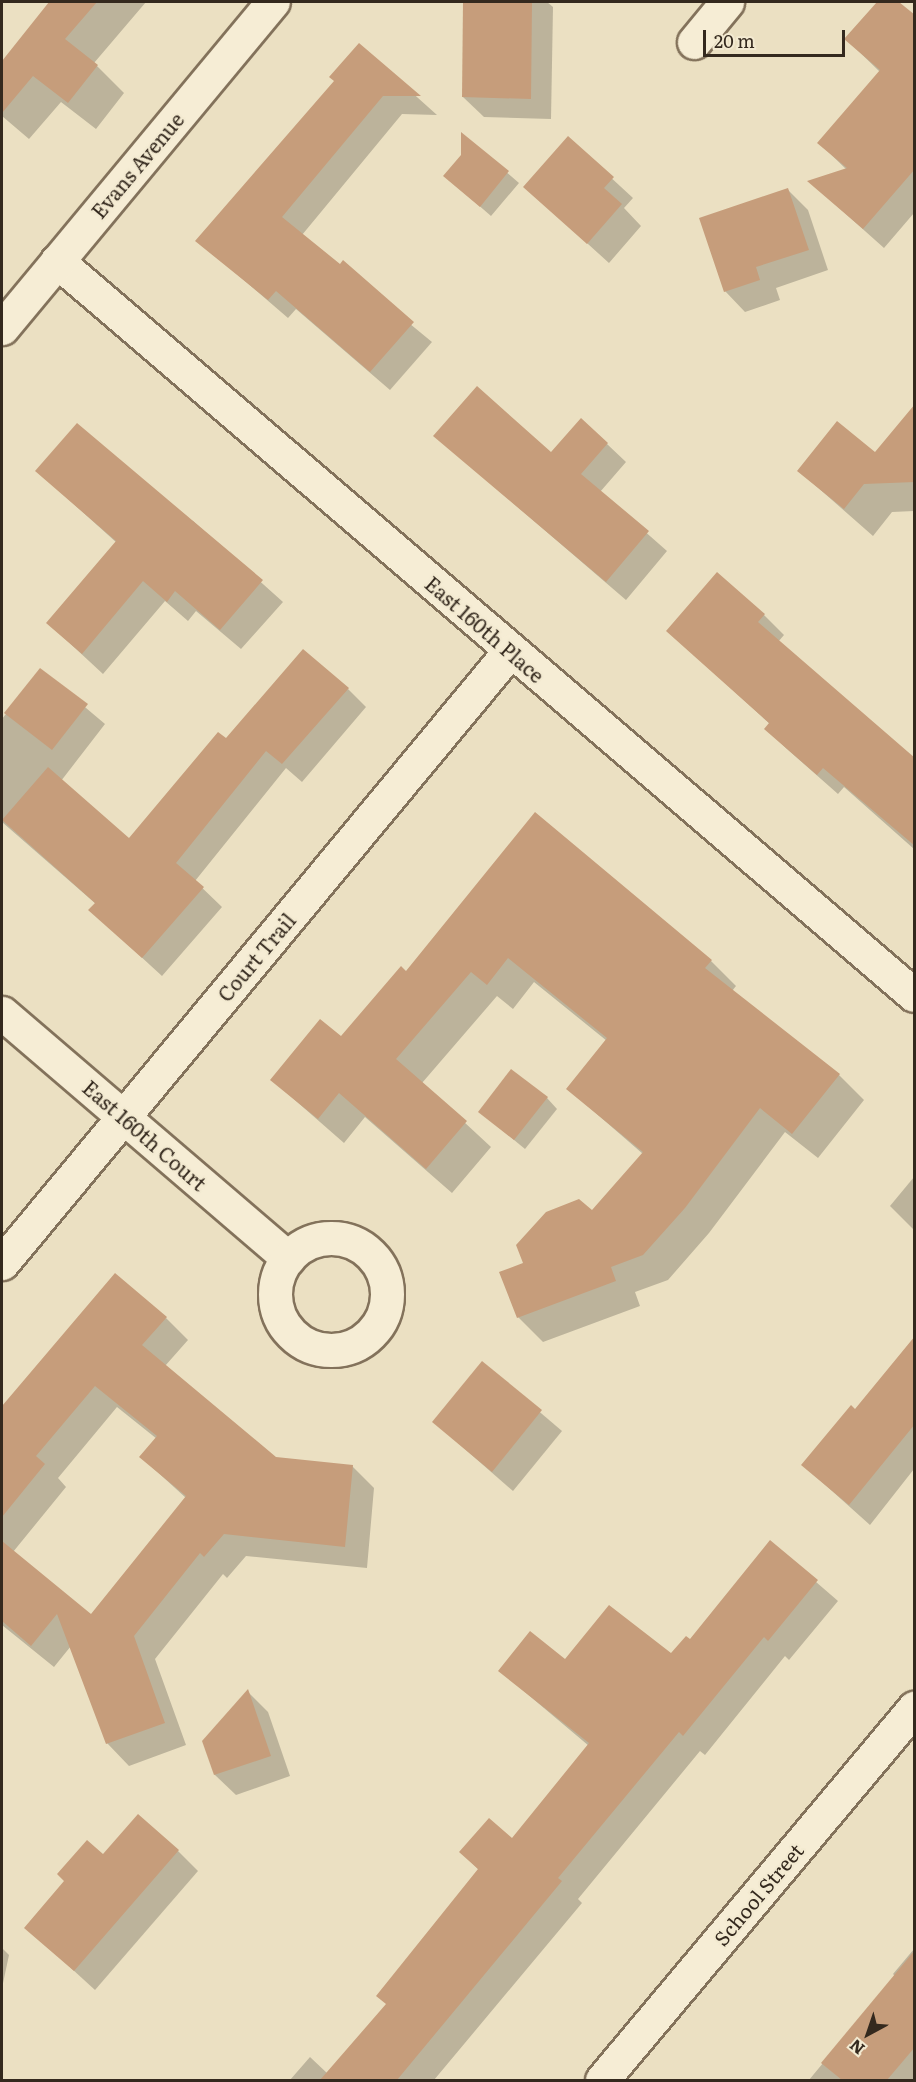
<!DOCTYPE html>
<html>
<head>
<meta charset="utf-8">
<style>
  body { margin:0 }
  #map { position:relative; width:916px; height:2082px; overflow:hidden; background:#ebe0c2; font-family:Literata,serif }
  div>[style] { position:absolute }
  .shadow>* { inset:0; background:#0003 }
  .building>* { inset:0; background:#c69d7b }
  .roads { filter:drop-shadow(2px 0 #83725b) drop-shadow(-2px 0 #83725b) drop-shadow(0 2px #83725b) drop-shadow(0 -2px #83725b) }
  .minor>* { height:33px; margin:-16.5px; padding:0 16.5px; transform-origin:16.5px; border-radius:16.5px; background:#f6edd5 }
  .minor>.ring { margin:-16.5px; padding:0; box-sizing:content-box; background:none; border:33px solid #f6edd5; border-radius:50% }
  span { translate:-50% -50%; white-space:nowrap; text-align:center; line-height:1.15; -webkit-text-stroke:4.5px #f3ead1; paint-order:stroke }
  .street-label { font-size:20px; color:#34291e }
  .frame { position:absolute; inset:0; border:3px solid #34291e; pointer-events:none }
  .north { position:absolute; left:838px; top:2004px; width:60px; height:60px; -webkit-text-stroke:4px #f3ead1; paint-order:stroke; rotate:220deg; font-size:16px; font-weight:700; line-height:24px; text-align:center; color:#34291e }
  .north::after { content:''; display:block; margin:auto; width:21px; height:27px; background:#34291e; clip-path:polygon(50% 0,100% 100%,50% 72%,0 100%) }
  .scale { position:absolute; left:703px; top:30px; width:142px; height:27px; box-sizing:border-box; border:3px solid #34291e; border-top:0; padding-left:8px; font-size:18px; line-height:21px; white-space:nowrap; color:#34291e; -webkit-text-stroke:4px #f3ead1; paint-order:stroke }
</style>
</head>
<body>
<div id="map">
  <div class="shadow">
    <div style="clip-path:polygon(51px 2px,146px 2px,94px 63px,124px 93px,96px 129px,61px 102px,29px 139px,2px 116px,2px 63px)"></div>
    <div style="clip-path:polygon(465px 2px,547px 2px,553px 7px,551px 119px,484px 117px,463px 97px)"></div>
    <div style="clip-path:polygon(879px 2px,897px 2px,914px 17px,914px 213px,884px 248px,810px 182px,847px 170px,819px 143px,880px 72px,846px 39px)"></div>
    <div style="clip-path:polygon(359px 45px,437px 115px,402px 114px,302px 235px,432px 342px,390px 390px,296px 309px,288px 318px,197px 240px,336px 81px)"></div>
    <div style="clip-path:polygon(463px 135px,519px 183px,491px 216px,445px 176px,462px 155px)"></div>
    <div style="clip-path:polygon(568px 138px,633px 198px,624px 208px,641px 226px,609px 263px,525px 187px)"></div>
    <div style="clip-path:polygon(788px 190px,808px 210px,828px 270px,776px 288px,780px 300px,745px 312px,725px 291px)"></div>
    <div style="clip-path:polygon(914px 419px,914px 511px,892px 512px,873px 536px,799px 471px,875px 454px)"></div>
    <div style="clip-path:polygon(435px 436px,552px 454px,607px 444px,626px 462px,600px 492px,667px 551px,626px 600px)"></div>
    <div style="clip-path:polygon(37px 471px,193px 521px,283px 602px,241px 649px,196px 611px,188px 621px,165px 601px,103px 674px,48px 623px,117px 543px)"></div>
    <div style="clip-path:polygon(764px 615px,784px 635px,778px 642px,914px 760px,914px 849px,844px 787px,838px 794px,787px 749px,766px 729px,770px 724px,668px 631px)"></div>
    <div style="clip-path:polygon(41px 670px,105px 724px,61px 781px,130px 840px,226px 740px,348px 689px,366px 707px,302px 782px,286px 768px,195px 881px,222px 907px,162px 976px,90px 910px,96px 904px,2px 822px,2px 719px)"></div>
    <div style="clip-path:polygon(535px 814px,711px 961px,736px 986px,732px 991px,839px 1075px,864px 1100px,818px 1158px,785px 1132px,709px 1233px,668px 1280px,635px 1292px,640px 1306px,543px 1342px,518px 1317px,525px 1264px,592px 1212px,643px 1154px,568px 1089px,607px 1041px,534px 982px,513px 1009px,497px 996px,422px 1083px,491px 1147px,452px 1193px,365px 1117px,344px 1143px,272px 1080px,341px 1038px,406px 973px)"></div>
    <div style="clip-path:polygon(547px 1098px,557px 1109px,525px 1149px,480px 1112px)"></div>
    <div style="clip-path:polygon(914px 1177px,914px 1230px,890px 1206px)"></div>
    <div style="clip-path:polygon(evenodd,166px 1318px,188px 1340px,165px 1366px,275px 1458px,352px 1466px,374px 1488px,367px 1568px,246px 1556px,227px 1578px,223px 1574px,155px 1659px,186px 1745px,129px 1766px,107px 1743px,71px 1646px,54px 1667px,2px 1625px,2px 1414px,16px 1396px,166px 1318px,117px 1407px,157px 1439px,141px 1457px,186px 1498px,91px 1616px,13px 1552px,66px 1487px,58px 1478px,117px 1407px)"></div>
    <div style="clip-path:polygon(914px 1338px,914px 1469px,870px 1525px,803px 1465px,855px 1411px)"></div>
    <div style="clip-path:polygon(482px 1363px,562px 1431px,513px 1491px,434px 1422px)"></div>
    <div style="clip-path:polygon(771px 1543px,838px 1601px,789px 1660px,785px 1656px,705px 1755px,700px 1751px,578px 1899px,582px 1903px,434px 2080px,290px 2080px,310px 2057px,328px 2074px,387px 2005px,479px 1870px,461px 1852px,512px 1840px,589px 1746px,500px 1671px,566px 1661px,671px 1655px,690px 1642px)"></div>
    <div style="clip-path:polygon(248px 1692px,268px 1712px,290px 1776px,236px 1795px,215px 1775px,204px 1742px)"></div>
    <div style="clip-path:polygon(178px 1851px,198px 1871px,95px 1990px,26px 1927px,103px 1856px)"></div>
    <div style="clip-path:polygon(2px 1948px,9px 1955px,2px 1988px)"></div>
    <div style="clip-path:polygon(914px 1949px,914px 2080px,809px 2080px,895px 1976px,893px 1974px)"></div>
  </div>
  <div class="building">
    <div style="clip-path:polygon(49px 2px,97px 2px,65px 39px,98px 65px,68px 103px,33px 76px,2px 113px,2px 61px)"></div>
    <div style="clip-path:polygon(463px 2px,532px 2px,531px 99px,462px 97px)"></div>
    <div style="clip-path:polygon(877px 2px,899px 2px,915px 15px,915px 169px,863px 229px,807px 181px,847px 168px,817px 143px,880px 70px,844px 39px)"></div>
    <div style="clip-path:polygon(359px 43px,421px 96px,383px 96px,282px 217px,340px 264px,343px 260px,414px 322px,370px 372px,276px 291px,268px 300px,195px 241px,334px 81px,329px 77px)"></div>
    <div style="clip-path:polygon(461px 132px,509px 171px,480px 207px,443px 176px,461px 155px)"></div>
    <div style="clip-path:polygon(568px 136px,614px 177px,604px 188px,622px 204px,587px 244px,523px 187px)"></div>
    <div style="clip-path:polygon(788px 188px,809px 250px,756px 267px,760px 280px,724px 292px,699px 218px)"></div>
    <div style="clip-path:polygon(477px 386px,551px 452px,581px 418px,608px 443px,581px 474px,649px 531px,606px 582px,433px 436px)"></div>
    <div style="clip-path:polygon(915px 404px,915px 482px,864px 484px,844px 509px,797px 471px,837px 421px,875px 452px)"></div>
    <div style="clip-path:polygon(77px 423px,263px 580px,220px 630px,175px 591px,167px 602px,143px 581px,82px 654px,46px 623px,116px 541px,35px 471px)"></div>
    <div style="clip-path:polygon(717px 572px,765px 614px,758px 622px,915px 758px,915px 846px,823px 768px,817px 775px,764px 729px,769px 723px,666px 631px)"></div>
    <div style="clip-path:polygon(303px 649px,349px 688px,282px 764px,266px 751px,176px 863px,204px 887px,142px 958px,88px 910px,95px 903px,2px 820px,48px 767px,129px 838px,218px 732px,226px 738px)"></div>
    <div style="clip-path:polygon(40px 668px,88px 704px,52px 750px,4px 713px)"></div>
    <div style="clip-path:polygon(535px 812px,712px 960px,705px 968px,840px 1074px,792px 1134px,760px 1108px,685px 1208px,643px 1255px,611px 1267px,616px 1281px,517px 1318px,499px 1272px,523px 1263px,516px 1245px,546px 1212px,579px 1199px,592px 1210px,643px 1152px,566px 1089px,607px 1038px,508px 958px,487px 985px,471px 972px,396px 1059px,467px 1121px,426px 1169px,339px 1093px,318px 1119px,270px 1080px,320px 1019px,341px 1036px,401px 966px,406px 971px)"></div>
    <div style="clip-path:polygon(511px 1069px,548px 1097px,514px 1140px,478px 1112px)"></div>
    <div style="clip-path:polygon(115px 1273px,167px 1317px,142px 1345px,276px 1457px,353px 1465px,345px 1547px,224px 1534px,204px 1557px,200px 1553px,134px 1636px,165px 1723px,106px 1744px,57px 1614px,31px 1646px,2px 1621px,2px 1541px,91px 1614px,186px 1496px,139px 1457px,157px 1436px,95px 1386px,36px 1456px,45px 1464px,2px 1517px,2px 1406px)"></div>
    <div style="clip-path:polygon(915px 1336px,915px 1424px,849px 1505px,801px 1465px,851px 1405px,855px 1409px)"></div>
    <div style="clip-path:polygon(482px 1361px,542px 1410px,492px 1472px,432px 1422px)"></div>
    <div style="clip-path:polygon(770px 1540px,818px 1580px,768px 1641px,764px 1637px,683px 1736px,679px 1732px,558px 1878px,562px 1881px,397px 2080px,320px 2080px,386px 2004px,376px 1996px,478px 1869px,459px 1852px,489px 1818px,512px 1838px,589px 1743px,498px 1671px,530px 1631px,565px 1659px,609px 1605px,671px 1653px,686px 1636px,690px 1639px)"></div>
    <div style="clip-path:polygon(248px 1689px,271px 1756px,214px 1775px,202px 1741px)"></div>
    <div style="clip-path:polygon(138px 1814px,179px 1850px,74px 1971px,24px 1928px,64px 1881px,57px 1874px,87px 1840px,103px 1854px)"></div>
    <div style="clip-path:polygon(915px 1950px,915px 2047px,887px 2080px,842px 2080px,821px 2063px)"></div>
  </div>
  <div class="roads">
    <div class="minor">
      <div style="left:694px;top:42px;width:52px;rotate:-50.5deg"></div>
      <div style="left:57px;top:261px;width:1128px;rotate:40.58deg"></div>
      <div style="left:2px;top:328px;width:424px;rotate:-50.3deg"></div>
      <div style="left:2px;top:1013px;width:377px;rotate:40.6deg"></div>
      <div class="ring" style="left:275px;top:1238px;width:79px;height:79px"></div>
      <div style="left:2px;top:1263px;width:795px;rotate:-50.31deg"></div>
      <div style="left:602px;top:2080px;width:486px;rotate:-50deg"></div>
    </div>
  </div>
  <div class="street-label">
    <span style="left:137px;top:165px;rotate:-50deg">Evans Avenue</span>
    <span style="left:485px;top:629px;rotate:41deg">East 160th Place</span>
    <span style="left:256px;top:957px;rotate:-50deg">Court Trail</span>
    <span style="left:145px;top:1135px;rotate:41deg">East 160th Court</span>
    <span style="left:758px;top:1894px;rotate:-50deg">School Street</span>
  </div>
  <div class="frame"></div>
  <div class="north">N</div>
  <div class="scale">20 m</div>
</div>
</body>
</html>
